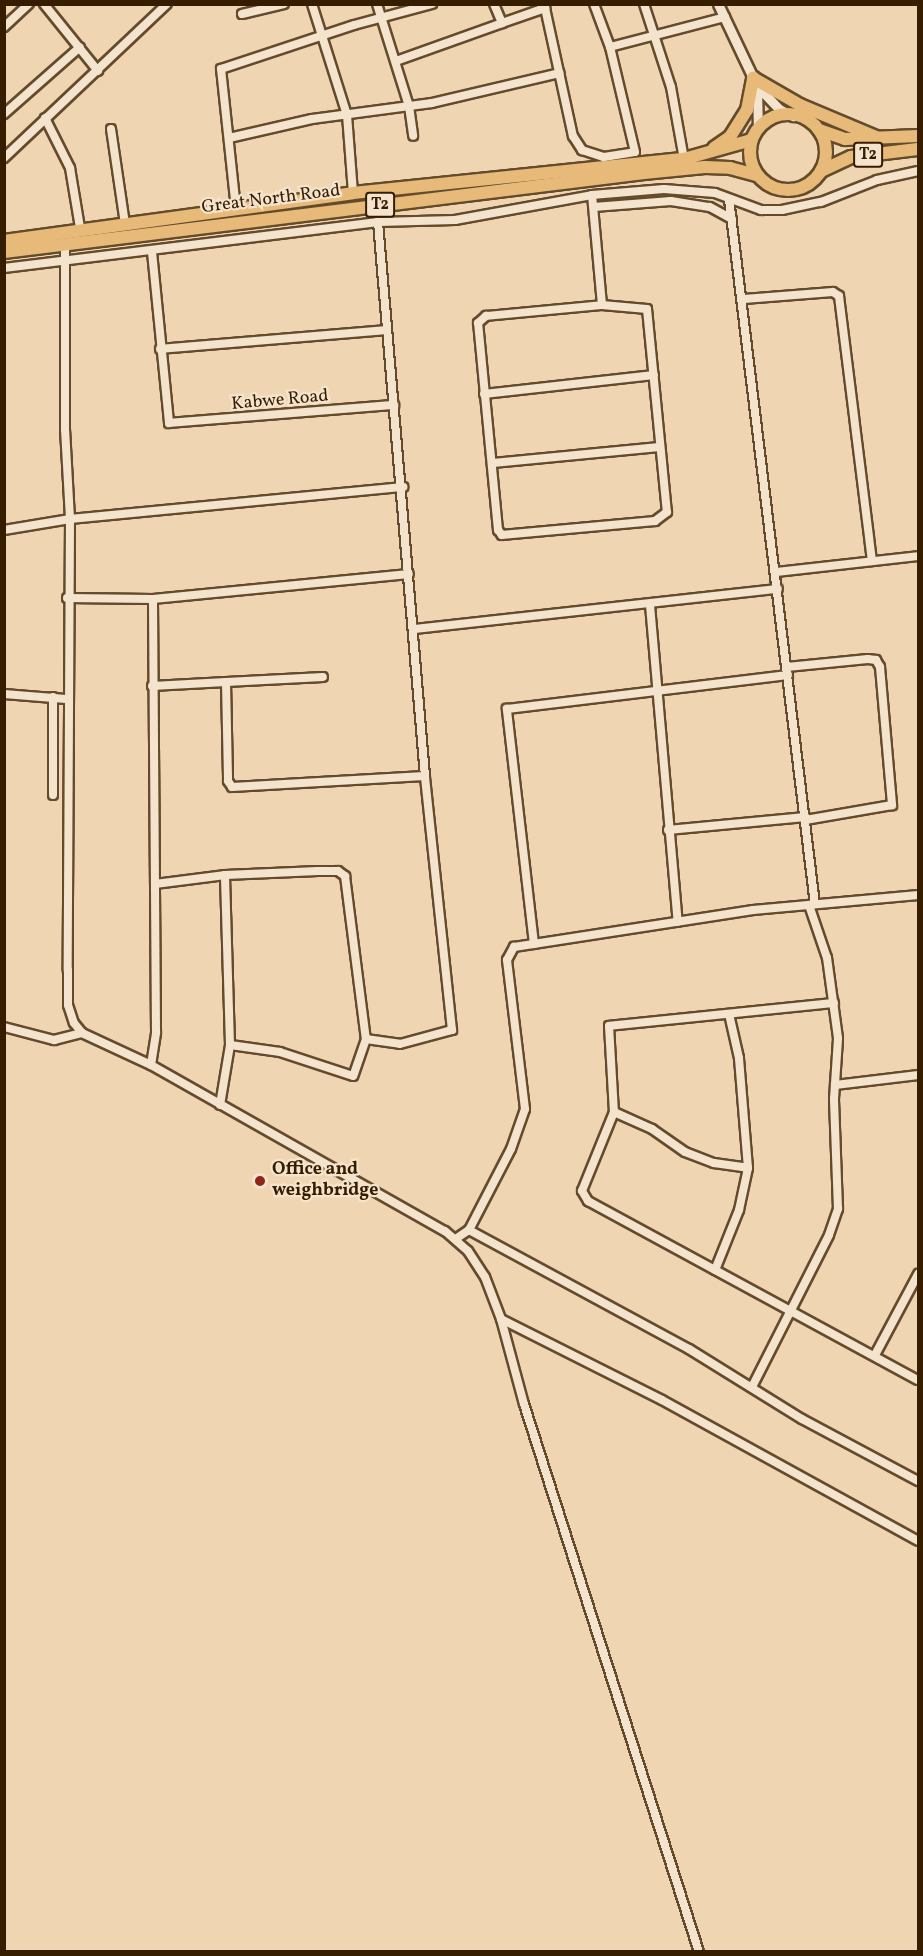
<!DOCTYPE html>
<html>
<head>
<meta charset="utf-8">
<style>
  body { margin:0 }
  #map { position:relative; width:923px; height:1956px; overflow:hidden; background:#f0d5b2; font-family:Vollkorn,serif }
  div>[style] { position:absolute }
  .roads { filter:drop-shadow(2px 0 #644b2c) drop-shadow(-2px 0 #644b2c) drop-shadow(0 2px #644b2c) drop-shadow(0 -2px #644b2c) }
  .minor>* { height:8px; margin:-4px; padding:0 4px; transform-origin:4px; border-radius:4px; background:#f5e4cd }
  .tertiary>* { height:9px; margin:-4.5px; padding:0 4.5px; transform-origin:4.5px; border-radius:4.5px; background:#f5e4cd }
  .primary>* { height:12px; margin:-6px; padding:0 6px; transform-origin:6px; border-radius:6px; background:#e8ba79 }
  .primary>.ring { margin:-6px; padding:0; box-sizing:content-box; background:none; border:12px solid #e8ba79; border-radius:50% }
  .dots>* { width:16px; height:16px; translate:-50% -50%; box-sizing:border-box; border:3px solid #f5e4cd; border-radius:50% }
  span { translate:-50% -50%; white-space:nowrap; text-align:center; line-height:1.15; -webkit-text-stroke:4.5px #f5e4cd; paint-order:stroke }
  .shield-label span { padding:2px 4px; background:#f5e4cd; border:2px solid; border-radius:4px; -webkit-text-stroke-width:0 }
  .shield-label { font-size:16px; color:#361d00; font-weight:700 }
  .street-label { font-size:18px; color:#361d00 }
  .poi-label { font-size:18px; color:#361d00; font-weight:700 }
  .left { translate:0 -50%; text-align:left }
  .frame { position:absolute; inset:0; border:6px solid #361d00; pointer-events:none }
</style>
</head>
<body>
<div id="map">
  <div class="roads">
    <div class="minor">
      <div style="left:44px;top:4px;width:86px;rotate:51.1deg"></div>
      <div style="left:312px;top:4px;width:116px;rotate:72.5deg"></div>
      <div style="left:347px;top:115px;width:78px;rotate:85.6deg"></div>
      <div style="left:377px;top:4px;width:107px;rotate:72.6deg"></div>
      <div style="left:409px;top:106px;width:30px;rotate:82deg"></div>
      <div style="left:494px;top:4px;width:21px;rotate:67deg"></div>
      <div style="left:502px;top:23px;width:46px;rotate:-19.2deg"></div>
      <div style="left:545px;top:8px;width:4px;rotate:-104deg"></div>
      <div style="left:644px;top:4px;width:87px;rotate:72deg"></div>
      <div style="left:671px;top:87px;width:73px;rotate:79.8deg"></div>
      <div style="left:545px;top:8px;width:131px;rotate:77.7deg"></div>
      <div style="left:573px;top:136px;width:17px;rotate:57deg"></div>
      <div style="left:582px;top:150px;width:23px;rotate:18deg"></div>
      <div style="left:604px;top:157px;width:31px;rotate:-9deg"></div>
      <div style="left:635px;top:152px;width:108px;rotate:-103.4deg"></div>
      <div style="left:610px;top:47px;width:46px;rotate:-110.4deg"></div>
      <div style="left:242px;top:14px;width:43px;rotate:-13.4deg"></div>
      <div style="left:4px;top:27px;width:34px;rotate:-43deg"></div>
      <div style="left:610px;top:47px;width:119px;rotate:-14.6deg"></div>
      <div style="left:396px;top:61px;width:113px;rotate:-19.7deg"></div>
      <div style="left:4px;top:114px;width:101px;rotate:-41.4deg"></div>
      <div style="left:45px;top:118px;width:56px;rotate:63.4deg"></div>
      <div style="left:70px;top:168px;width:61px;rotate:80.5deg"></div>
      <div style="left:111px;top:129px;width:96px;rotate:81.6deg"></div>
      <div style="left:229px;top:138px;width:85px;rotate:-12.9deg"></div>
      <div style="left:312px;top:119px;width:121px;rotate:-7.6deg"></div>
      <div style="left:432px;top:103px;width:131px;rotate:-13.2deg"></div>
      <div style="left:4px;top:158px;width:224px;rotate:-43.4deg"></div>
      <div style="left:592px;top:195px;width:110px;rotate:84.8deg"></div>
      <div style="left:729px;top:199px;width:710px;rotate:83.05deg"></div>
      <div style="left:594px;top:207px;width:77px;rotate:-4.5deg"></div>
      <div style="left:671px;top:201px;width:39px;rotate:9deg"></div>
      <div style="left:710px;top:207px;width:25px;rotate:29deg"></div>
      <div style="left:236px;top:209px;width:141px;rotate:-96.1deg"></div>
      <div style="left:221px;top:69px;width:140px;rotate:-18.3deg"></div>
      <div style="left:354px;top:25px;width:81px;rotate:-15.1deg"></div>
      <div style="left:65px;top:243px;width:186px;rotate:90deg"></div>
      <div style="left:65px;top:429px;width:90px;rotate:86.8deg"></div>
      <div style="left:70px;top:519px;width:451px;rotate:90.3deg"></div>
      <div style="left:68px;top:970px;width:35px;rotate:90deg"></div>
      <div style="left:68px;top:1005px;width:19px;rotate:72deg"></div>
      <div style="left:74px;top:1023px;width:13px;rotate:51deg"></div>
      <div style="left:82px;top:1033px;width:76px;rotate:24.9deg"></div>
      <div style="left:151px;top:1065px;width:338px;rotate:29.5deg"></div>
      <div style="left:445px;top:1231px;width:30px;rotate:41deg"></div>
      <div style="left:468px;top:1251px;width:31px;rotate:57deg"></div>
      <div style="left:485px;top:1277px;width:45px;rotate:69.1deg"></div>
      <div style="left:501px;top:1319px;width:88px;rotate:74.9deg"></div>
      <div style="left:524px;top:1404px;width:575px;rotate:72.29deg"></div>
      <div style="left:152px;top:252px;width:172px;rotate:84.3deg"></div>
      <div style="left:169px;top:423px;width:226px;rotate:-4.6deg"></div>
      <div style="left:4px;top:268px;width:377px;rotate:-7deg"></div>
      <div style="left:378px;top:222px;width:77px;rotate:-1.5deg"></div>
      <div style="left:455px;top:220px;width:139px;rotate:-10.3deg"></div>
      <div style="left:592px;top:195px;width:72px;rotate:-4.8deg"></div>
      <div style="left:664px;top:189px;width:51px;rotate:4.5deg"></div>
      <div style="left:715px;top:193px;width:49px;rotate:20.3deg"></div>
      <div style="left:761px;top:210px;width:21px"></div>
      <div style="left:782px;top:210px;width:40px;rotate:-12deg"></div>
      <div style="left:821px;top:202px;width:60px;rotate:-21.4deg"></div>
      <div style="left:877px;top:180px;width:42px;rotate:-12.4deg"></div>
      <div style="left:744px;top:299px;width:89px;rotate:-4.5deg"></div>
      <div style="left:833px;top:292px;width:7px;rotate:34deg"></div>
      <div style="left:839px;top:296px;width:267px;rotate:82.9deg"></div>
      <div style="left:602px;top:305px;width:45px;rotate:5.1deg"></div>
      <div style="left:647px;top:309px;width:204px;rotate:84.4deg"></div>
      <div style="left:667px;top:512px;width:15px;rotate:143deg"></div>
      <div style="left:655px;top:521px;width:154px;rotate:174.8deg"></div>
      <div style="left:502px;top:535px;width:6px;rotate:-129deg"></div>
      <div style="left:498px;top:530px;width:208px;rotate:-95.5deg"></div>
      <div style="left:478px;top:323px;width:11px;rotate:-41deg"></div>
      <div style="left:486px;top:316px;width:117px;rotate:-5.4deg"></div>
      <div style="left:160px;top:349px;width:227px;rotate:-4.8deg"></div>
      <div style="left:484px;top:394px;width:171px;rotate:-6.4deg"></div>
      <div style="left:493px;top:463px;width:167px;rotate:-5.5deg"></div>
      <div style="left:4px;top:530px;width:67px;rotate:-9.5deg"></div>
      <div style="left:70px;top:519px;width:335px;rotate:-5.5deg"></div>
      <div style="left:776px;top:572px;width:143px;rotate:-6.4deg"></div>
      <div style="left:67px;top:598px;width:86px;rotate:0.7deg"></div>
      <div style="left:153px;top:599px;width:257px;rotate:-5.6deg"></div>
      <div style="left:650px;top:605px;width:318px;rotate:85deg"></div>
      <div style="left:414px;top:629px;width:366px;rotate:-6.3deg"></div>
      <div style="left:787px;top:667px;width:81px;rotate:-5.6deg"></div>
      <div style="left:868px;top:659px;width:8px;rotate:7deg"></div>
      <div style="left:876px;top:660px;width:8px;rotate:60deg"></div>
      <div style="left:880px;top:667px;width:139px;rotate:85deg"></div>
      <div style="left:892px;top:805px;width:88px;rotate:170.2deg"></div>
      <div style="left:226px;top:682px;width:97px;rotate:-3deg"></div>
      <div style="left:152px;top:686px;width:74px;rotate:-3.1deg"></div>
      <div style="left:226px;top:682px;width:99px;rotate:88.8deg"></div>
      <div style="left:228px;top:781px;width:7px;rotate:56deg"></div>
      <div style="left:232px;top:787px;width:193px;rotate:-3.3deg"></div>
      <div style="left:4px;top:694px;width:62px;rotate:4.6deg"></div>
      <div style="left:53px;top:697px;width:98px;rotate:90deg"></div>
      <div style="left:668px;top:830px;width:138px;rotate:-5.4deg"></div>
      <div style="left:155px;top:884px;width:71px;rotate:-7.3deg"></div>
      <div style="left:225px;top:875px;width:93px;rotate:-2.5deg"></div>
      <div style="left:318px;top:871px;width:20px"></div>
      <div style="left:338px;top:871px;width:9px;rotate:36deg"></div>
      <div style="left:345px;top:876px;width:164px;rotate:82.7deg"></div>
      <div style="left:366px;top:1039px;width:39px;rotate:109deg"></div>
      <div style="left:353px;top:1076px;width:77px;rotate:-161.8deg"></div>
      <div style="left:280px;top:1052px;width:50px;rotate:-172deg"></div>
      <div style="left:534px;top:944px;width:237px;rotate:-96.6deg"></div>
      <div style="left:507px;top:709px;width:283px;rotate:-6.9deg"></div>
      <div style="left:834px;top:1003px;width:226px;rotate:174.2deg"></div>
      <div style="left:609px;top:1026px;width:86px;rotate:86.7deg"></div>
      <div style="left:614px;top:1112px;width:85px;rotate:112.1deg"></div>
      <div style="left:582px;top:1191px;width:12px;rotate:59deg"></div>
      <div style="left:588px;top:1201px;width:375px;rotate:28.5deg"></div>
      <div style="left:4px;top:1027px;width:52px;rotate:14.6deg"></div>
      <div style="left:54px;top:1040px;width:29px;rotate:-14deg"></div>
      <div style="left:366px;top:1039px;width:34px;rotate:8deg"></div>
      <div style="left:400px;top:1044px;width:54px;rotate:-15.1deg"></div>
      <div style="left:452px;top:1030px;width:255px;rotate:-96.1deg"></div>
      <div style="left:425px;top:776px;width:556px;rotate:-94.85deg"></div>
      <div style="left:151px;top:1065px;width:33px;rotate:-81deg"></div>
      <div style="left:156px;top:1032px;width:433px;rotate:-90.4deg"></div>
      <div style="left:835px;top:1085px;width:84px;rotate:-6.9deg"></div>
      <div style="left:220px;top:1105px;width:61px;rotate:-80.5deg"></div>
      <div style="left:230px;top:1045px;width:170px;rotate:-91.7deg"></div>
      <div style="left:614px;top:1112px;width:42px;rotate:24.1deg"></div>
      <div style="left:652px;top:1129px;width:40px;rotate:34.9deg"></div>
      <div style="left:685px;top:1152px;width:31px;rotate:21deg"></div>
      <div style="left:714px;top:1163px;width:34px;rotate:8deg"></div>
      <div style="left:469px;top:1230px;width:250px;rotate:28.4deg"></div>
      <div style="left:689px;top:1349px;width:133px;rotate:31.8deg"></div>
      <div style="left:802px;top:1419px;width:132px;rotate:28.1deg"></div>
      <div style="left:457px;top:1238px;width:14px;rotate:-34deg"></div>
      <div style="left:469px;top:1230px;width:91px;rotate:-62.6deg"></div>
      <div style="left:511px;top:1149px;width:42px;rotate:-70.7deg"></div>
      <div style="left:525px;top:1109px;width:150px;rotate:-96.9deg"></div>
      <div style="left:507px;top:960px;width:15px;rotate:-62deg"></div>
      <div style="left:514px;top:947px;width:242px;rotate:-8.8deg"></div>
      <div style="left:753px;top:910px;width:166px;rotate:-5.2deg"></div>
      <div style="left:715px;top:1270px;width:65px;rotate:-68.2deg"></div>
      <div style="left:739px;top:1210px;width:43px;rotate:-77.9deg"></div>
      <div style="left:748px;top:1168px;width:110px;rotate:-94.7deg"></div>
      <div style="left:739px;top:1058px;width:45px;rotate:-102.8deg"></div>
      <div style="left:501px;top:1319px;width:180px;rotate:26.7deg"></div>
      <div style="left:662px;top:1400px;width:292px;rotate:28.8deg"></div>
      <div style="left:875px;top:1355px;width:92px;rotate:-62deg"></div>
      <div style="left:752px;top:1387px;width:170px;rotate:-63.1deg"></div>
      <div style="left:829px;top:1235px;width:28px;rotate:-71deg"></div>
      <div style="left:838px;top:1209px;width:110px;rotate:-92.1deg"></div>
      <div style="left:834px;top:1099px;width:61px;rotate:-86.2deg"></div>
      <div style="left:838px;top:1038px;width:81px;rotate:-97.8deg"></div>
      <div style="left:827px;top:958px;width:56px;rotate:-108.8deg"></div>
    </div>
    <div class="tertiary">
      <div style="left:718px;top:4px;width:91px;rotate:64.6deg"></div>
      <div style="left:757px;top:86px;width:32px;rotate:46deg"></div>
      <div style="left:779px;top:109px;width:16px;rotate:27deg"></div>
      <div style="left:757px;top:89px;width:40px;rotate:88.6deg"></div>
    </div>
    <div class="primary">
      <div class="ring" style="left:750px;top:114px;width:64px;height:64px"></div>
      <div style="left:819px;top:130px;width:28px;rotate:19deg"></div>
      <div style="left:845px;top:139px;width:73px;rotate:-2.4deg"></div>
      <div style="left:714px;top:148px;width:19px;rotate:-35deg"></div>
      <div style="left:730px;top:137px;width:32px;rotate:-58deg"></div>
      <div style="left:747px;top:110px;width:33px;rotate:-79deg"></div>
      <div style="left:753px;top:78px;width:54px;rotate:29.9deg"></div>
      <div style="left:800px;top:105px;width:82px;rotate:22.8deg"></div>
      <div style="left:821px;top:171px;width:33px;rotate:-25deg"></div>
      <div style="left:851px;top:157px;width:67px;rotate:-6.8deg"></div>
      <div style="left:4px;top:241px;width:352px;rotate:-7.8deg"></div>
      <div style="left:353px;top:193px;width:333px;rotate:-5.9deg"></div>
      <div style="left:684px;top:159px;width:70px;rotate:-15.8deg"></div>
      <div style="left:4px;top:252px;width:645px;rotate:-7.04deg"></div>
      <div style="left:644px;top:173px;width:61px;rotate:-5.6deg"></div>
      <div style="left:705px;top:167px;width:25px;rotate:2deg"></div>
      <div style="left:730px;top:168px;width:27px;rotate:15deg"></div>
    </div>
  </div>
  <div class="dots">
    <div style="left:260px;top:1181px;background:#8f2418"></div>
  </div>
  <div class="shield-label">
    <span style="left:868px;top:155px">T2</span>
    <span style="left:380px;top:205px">T2</span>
  </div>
  <div class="street-label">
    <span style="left:271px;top:200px;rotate:-7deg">Great North Road</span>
    <span style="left:280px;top:401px;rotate:-5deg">Kabwe Road</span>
  </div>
  <div class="poi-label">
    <span class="left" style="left:272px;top:1181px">Office and<br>weighbridge</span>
  </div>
  <div class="frame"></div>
</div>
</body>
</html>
